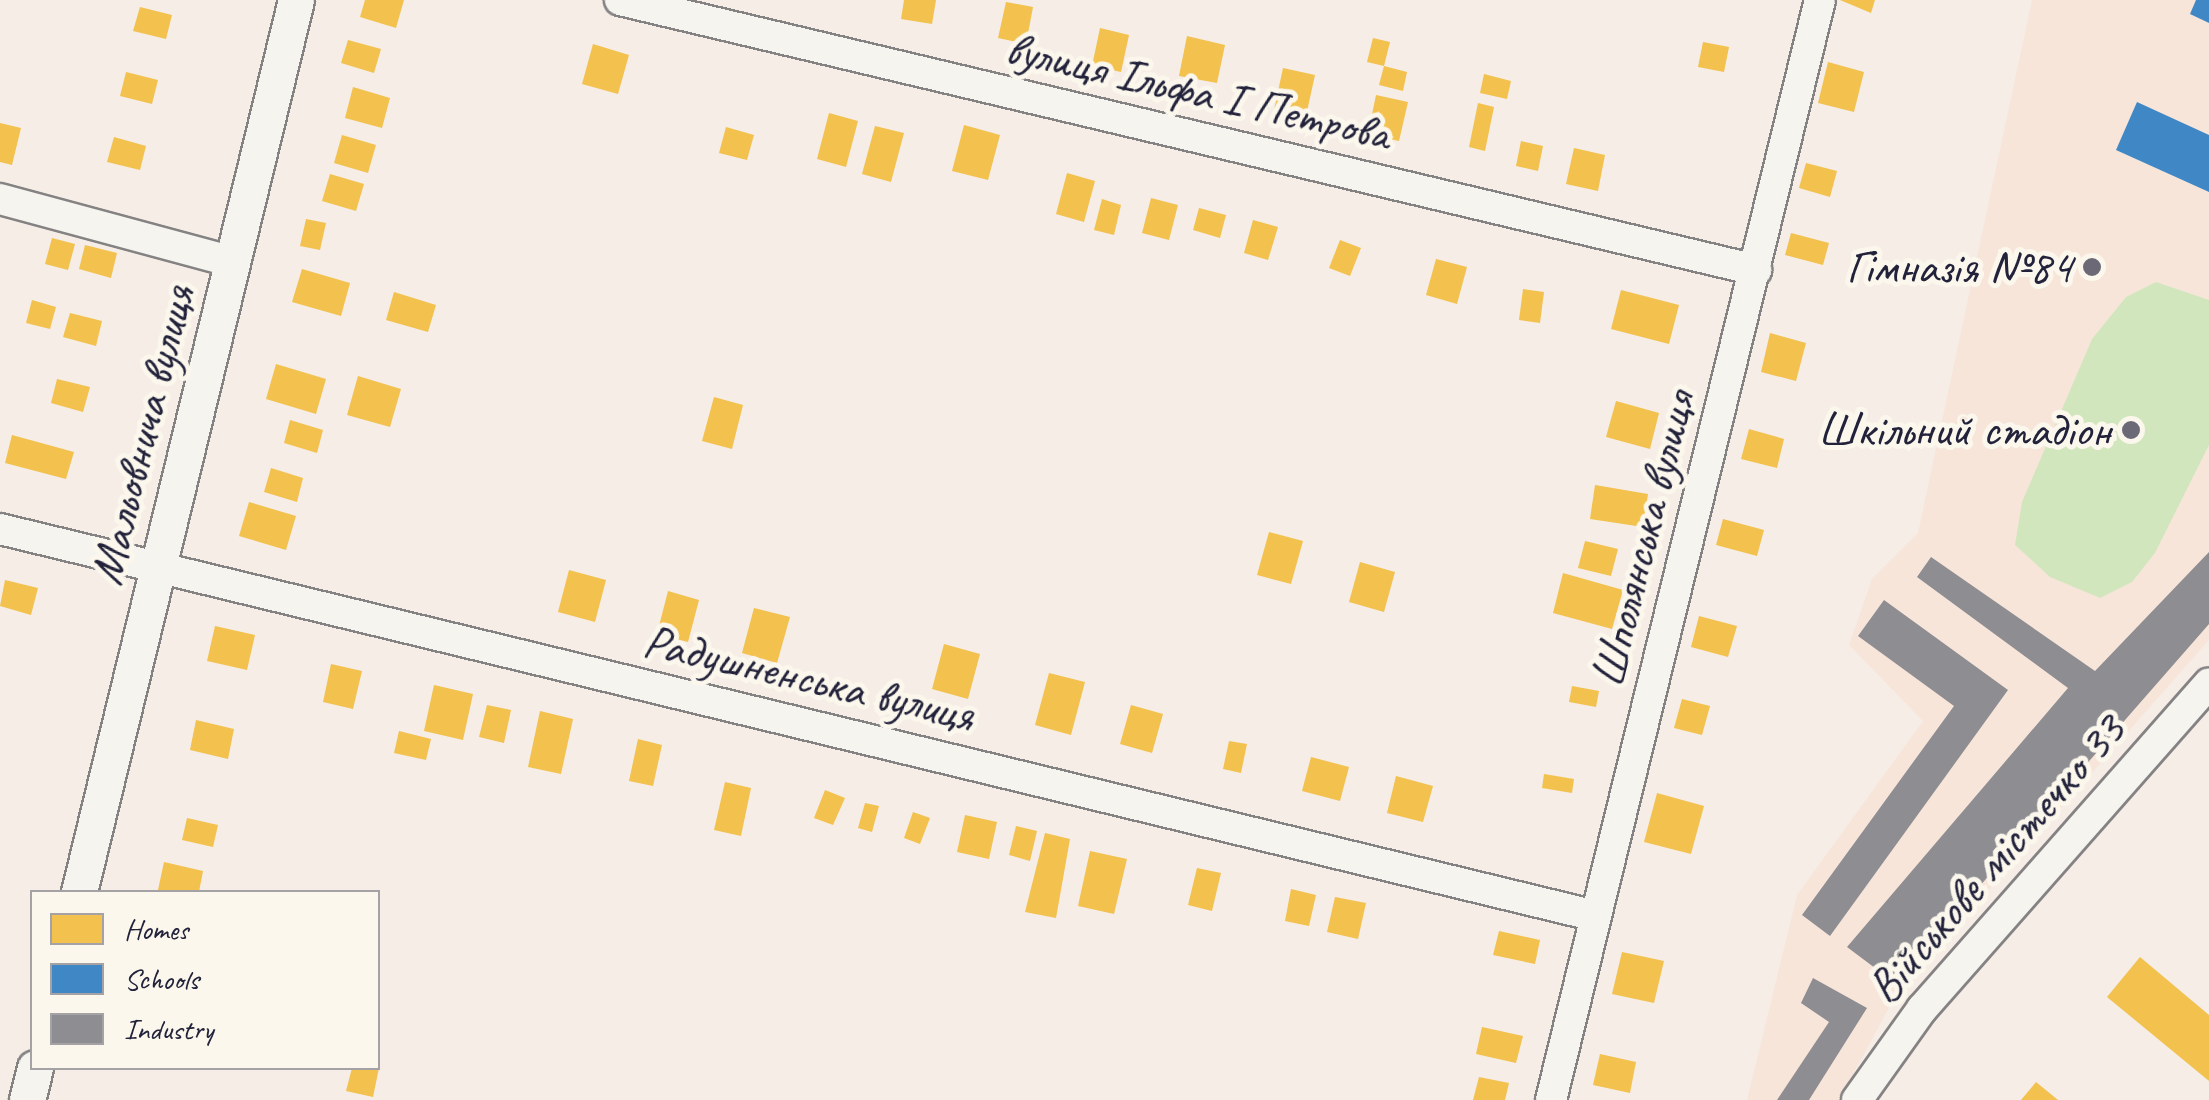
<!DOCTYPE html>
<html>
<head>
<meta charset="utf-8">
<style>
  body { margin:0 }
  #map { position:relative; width:2209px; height:1100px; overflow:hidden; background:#f5ede6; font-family:Caveat,sans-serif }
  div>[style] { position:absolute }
  .built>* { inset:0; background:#f8e5da }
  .green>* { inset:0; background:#d2e6be }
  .homes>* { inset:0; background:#f2c14e }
  .schools>* { inset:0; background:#3f88c5 }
  .industry>* { inset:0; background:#8d8d92 }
  .roads { filter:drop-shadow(2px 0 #858284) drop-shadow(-2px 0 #858284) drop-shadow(0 2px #858284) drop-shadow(0 -2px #858284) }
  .minor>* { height:30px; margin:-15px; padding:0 15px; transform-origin:15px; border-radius:15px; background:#f6f4ef }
  .tertiary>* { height:35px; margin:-17.5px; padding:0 17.5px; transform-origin:17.5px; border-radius:17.5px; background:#f6f4ef }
  .dots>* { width:28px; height:28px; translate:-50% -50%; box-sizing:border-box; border:5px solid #fbf7ec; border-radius:50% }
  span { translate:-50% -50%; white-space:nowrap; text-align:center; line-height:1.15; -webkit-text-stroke:10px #fbf7ec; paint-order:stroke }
  .street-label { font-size:48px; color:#22223b }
  .poi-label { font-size:48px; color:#22223b }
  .right { translate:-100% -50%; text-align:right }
  .legend { position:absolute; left:30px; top:890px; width:350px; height:180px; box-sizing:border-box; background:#fbf7ec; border:2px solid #a4a2a5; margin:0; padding:12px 18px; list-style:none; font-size:30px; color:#22223b }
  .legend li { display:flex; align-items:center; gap:20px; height:50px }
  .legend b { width:50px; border:2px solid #a4a2a5 }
</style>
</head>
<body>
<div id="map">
  <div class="built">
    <div style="clip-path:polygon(2032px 0,2209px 0,2209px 640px,1896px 995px,1839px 1100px,1747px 1100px,1797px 895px,1923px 721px,1849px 645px,1872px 579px,1918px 533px)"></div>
  </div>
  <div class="green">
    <div style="clip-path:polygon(2156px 282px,2209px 300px,2209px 445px,2155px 553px,2132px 582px,2100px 598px,2050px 577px,2015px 545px,2022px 502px,2092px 339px,2126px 297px)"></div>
  </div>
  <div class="homes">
    <div style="clip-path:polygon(365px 0,404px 0,396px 28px,360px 17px)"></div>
    <div style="clip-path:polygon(904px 0,936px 0,932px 24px,901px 19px)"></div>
    <div style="clip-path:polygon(1840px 0,1875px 0,1871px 13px)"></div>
    <div style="clip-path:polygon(1006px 2px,1033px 7px,1026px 44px,998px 38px)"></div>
    <div style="clip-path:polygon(140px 7px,172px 15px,166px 39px,133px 31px)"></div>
    <div style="clip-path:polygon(1100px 28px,1129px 35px,1121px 72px,1092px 66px)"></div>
    <div style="clip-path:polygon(1187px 36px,1225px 45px,1217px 83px,1179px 76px)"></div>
    <div style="clip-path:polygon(1373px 38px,1390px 42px,1384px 66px,1367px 62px)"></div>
    <div style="clip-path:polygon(348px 40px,381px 49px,374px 73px,341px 63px)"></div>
    <div style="clip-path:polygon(1703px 42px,1729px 47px,1724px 72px,1698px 67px)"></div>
    <div style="clip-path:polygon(593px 44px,629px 55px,618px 94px,582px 84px)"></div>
    <div style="clip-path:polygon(1828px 62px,1864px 72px,1854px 112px,1818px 103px)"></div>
    <div style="clip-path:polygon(1384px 66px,1407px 72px,1403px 91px,1379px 85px)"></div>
    <div style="clip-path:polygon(1283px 68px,1315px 75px,1306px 116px,1274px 110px)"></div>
    <div style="clip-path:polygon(126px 72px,158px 80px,152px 104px,120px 96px)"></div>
    <div style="clip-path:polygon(1484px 74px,1511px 81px,1507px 99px,1480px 93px)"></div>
    <div style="clip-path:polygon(353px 87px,390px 98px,382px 128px,345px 118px)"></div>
    <div style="clip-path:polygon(1376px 95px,1408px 102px,1399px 141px,1368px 134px)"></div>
    <div style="clip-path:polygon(1478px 103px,1494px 107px,1485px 151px,1469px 147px)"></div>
    <div style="clip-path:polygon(829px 113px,858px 121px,846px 167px,817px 159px)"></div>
    <div style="clip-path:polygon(0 123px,21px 128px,12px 165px,0 162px)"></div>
    <div style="clip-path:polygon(964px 125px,1000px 135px,988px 180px,952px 171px)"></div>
    <div style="clip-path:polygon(875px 126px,904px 133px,891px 182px,862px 174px)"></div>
    <div style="clip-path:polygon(726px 127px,754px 135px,747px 160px,719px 153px)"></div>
    <div style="clip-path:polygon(342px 135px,376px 145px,368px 173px,334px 163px)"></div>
    <div style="clip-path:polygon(114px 137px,146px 146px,140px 170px,107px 162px)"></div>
    <div style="clip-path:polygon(1521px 141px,1543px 146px,1538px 171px,1516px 166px)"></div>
    <div style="clip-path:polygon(1574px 148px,1605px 155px,1598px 191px,1566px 184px)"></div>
    <div style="clip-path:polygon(1806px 163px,1837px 171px,1830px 197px,1799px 188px)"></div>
    <div style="clip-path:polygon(1067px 173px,1095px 181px,1084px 222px,1056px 214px)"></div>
    <div style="clip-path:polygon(330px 174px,364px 184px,356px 211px,322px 201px)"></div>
    <div style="clip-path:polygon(1151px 198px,1178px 205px,1169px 240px,1142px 233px)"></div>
    <div style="clip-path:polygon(1102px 199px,1121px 205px,1114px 235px,1094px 230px)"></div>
    <div style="clip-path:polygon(1199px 208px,1226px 215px,1220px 238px,1193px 230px)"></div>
    <div style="clip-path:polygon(306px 219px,326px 223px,320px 250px,300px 246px)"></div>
    <div style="clip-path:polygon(1253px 220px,1278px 227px,1268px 260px,1244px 253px)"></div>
    <div style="clip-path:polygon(1791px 233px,1829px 243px,1823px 265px,1785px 255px)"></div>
    <div style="clip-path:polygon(52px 238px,75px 244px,68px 270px,45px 264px)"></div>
    <div style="clip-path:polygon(1340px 240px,1361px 248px,1350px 276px,1329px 268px)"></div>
    <div style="clip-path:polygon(85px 245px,117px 253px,111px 278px,79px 269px)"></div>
    <div style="clip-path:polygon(1436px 259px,1467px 267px,1457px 304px,1426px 295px)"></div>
    <div style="clip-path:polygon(302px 269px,350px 283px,341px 316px,292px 302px)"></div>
    <div style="clip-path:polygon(1523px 289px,1544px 292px,1540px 323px,1519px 320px)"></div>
    <div style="clip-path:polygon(1621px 290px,1679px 305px,1669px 344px,1611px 329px)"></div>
    <div style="clip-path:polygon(394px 292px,436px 305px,428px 332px,386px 320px)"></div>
    <div style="clip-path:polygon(32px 300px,56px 307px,50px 329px,26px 323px)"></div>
    <div style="clip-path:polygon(70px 313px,102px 321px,96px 346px,63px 337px)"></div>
    <div style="clip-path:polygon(1770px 333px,1806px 343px,1796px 381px,1761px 372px)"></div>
    <div style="clip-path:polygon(276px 364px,326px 379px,316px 414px,266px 399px)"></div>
    <div style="clip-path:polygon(358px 376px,401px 389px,390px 427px,347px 415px)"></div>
    <div style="clip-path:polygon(57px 379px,90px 387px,83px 412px,51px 403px)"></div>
    <div style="clip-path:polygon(714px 397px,743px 405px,732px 449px,702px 441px)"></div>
    <div style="clip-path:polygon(1616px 401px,1659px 413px,1650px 449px,1606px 437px)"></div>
    <div style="clip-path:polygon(290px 420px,323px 430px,317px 453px,284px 443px)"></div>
    <div style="clip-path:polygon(1749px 429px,1784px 439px,1777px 468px,1741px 459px)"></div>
    <div style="clip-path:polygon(12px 435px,74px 452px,66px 479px,5px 463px)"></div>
    <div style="clip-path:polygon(271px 468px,303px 478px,297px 502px,264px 492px)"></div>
    <div style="clip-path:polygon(1595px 485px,1648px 494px,1643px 527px,1590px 519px)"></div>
    <div style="clip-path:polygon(249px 502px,296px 516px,286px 550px,239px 536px)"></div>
    <div style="clip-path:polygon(1723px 519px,1764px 530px,1757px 556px,1716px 545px)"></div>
    <div style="clip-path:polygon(1269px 532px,1303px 541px,1291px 584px,1257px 575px)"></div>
    <div style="clip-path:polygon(1585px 541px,1618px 549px,1611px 576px,1578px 568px)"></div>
    <div style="clip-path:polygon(1360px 562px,1395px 572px,1384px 612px,1349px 602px)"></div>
    <div style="clip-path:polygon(569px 570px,606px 580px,595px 622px,558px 612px)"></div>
    <div style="clip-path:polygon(1563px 573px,1623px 590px,1612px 629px,1553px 613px)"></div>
    <div style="clip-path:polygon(5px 580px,38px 588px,31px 615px,0 606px)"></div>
    <div style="clip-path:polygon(668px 591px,699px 600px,688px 642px,657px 634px)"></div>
    <div style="clip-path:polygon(754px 608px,790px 617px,777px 663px,742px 653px)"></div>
    <div style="clip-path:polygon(1699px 616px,1737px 626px,1728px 657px,1691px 647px)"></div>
    <div style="clip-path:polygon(215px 626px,255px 635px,247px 670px,207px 661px)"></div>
    <div style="clip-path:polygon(944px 644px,980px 654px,968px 699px,932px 689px)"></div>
    <div style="clip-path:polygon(331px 664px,362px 671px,353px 709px,323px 702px)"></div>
    <div style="clip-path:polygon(1049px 673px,1085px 682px,1071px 735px,1035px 725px)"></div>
    <div style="clip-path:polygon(434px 685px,473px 694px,463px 740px,424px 731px)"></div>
    <div style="clip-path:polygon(1572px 686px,1599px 691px,1596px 707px,1569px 702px)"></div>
    <div style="clip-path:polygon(1682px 699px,1710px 706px,1702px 735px,1674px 728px)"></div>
    <div style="clip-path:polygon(487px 705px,511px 710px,504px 743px,479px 737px)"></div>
    <div style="clip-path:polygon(1131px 705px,1163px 714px,1152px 753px,1120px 744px)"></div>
    <div style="clip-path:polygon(540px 711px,573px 719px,561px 774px,528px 767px)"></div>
    <div style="clip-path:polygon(196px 720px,234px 729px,228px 759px,190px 750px)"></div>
    <div style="clip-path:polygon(399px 731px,431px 739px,426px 760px,394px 753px)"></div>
    <div style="clip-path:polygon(638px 739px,662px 745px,653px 786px,629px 781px)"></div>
    <div style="clip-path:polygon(1229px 741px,1247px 744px,1241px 773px,1223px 769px)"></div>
    <div style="clip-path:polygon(1311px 757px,1349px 767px,1340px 801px,1302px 791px)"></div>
    <div style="clip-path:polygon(1544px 774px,1574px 779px,1572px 793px,1542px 788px)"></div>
    <div style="clip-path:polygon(1396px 776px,1433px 786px,1423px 822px,1387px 813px)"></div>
    <div style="clip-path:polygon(725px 782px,751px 788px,741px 836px,714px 830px)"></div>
    <div style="clip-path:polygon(825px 790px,845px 798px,833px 825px,814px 818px)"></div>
    <div style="clip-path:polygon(1657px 793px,1704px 806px,1691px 854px,1644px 842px)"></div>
    <div style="clip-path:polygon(865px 803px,879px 806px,872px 832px,858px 828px)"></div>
    <div style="clip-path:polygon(913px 812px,930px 818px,920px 844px,904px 838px)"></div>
    <div style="clip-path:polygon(965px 815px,997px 822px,989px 859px,957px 852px)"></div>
    <div style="clip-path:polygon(187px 818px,218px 825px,213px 847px,182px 840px)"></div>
    <div style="clip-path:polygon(1016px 826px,1037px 831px,1030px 861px,1009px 855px)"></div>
    <div style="clip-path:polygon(1045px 833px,1070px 839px,1056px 918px,1025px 912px)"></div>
    <div style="clip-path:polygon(1090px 851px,1127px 859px,1114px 914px,1078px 906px)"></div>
    <div style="clip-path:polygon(164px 862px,203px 871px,199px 892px,158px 890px)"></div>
    <div style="clip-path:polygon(1197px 868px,1221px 873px,1212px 911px,1188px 905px)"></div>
    <div style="clip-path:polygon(1291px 889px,1316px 895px,1309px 926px,1285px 921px)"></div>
    <div style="clip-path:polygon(1335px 897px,1366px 903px,1358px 939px,1327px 932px)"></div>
    <div style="clip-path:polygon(1499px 931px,1540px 940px,1535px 964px,1493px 955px)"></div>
    <div style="clip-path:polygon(1622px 952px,1664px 961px,1654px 1003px,1612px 994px)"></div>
    <div style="clip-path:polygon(2140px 957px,2209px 1015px,2209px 1081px,2107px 997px)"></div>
    <div style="clip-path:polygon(1482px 1027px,1523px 1036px,1516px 1063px,1476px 1054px)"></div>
    <div style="clip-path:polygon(1600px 1054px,1636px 1062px,1630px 1093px,1593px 1085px)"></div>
    <div style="clip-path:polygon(352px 1068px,379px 1068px,373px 1097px,346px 1091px)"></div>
    <div style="clip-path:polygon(1479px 1077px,1509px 1083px,1505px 1100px,1473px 1100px)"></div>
    <div style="clip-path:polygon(2036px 1082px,2058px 1100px,2021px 1100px)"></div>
  </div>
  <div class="schools">
    <div style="clip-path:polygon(2196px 0,2209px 0,2209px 23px,2190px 14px)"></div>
    <div style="clip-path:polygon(2137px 102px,2209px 135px,2209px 192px,2116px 150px)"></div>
  </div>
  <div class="industry">
    <div style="clip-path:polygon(2209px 552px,2209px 624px,1895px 983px,1847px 947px,2068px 688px,1917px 577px,1931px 557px,2095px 671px)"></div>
    <div style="clip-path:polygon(1884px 600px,2008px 690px,1830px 936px,1802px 915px,1954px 706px,1858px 636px)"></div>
    <div style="clip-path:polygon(1813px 978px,1867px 1008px,1809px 1100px,1777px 1100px,1829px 1022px,1801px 1003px)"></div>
  </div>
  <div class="roads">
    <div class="minor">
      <div style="left:620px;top:0;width:1168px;rotate:13.37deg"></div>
      <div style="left:0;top:199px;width:242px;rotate:15.1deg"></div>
      <div style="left:0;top:529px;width:1642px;rotate:13.63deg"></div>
      <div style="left:1551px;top:1100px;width:1132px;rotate:-76.26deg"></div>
      <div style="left:1857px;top:1100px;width:112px;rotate:-54.5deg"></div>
      <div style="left:1922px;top:1009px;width:434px;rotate:-48.6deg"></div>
    </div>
    <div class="tertiary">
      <div style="left:79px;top:892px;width:918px;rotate:-76.33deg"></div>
      <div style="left:27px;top:1100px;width:33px;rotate:-76deg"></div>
    </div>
  </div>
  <div class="dots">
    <div style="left:2092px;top:267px;background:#6c6977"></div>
    <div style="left:2131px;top:430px;background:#6c6977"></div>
  </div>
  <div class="street-label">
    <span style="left:1198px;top:91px;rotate:13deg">вулиця Ільфа І Петрова</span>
    <span style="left:142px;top:435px;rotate:-76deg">Мальовнича вулиця</span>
    <span style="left:1643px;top:539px;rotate:-76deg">Шполянська вулиця</span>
    <span style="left:809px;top:678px;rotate:13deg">Радушненська вулиця</span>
    <span style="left:1996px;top:859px;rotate:-49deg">Військове містечко 33</span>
  </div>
  <div class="poi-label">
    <span class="right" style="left:2072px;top:267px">Гімназія №84</span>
    <span class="right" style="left:2111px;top:430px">Шкільний стадіон</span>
  </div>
  <ul class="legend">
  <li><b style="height:28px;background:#f2c14e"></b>Homes</li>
  <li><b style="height:28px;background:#3f88c5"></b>Schools</li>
  <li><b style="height:28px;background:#8d8d92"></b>Industry</li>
  </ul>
</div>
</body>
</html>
